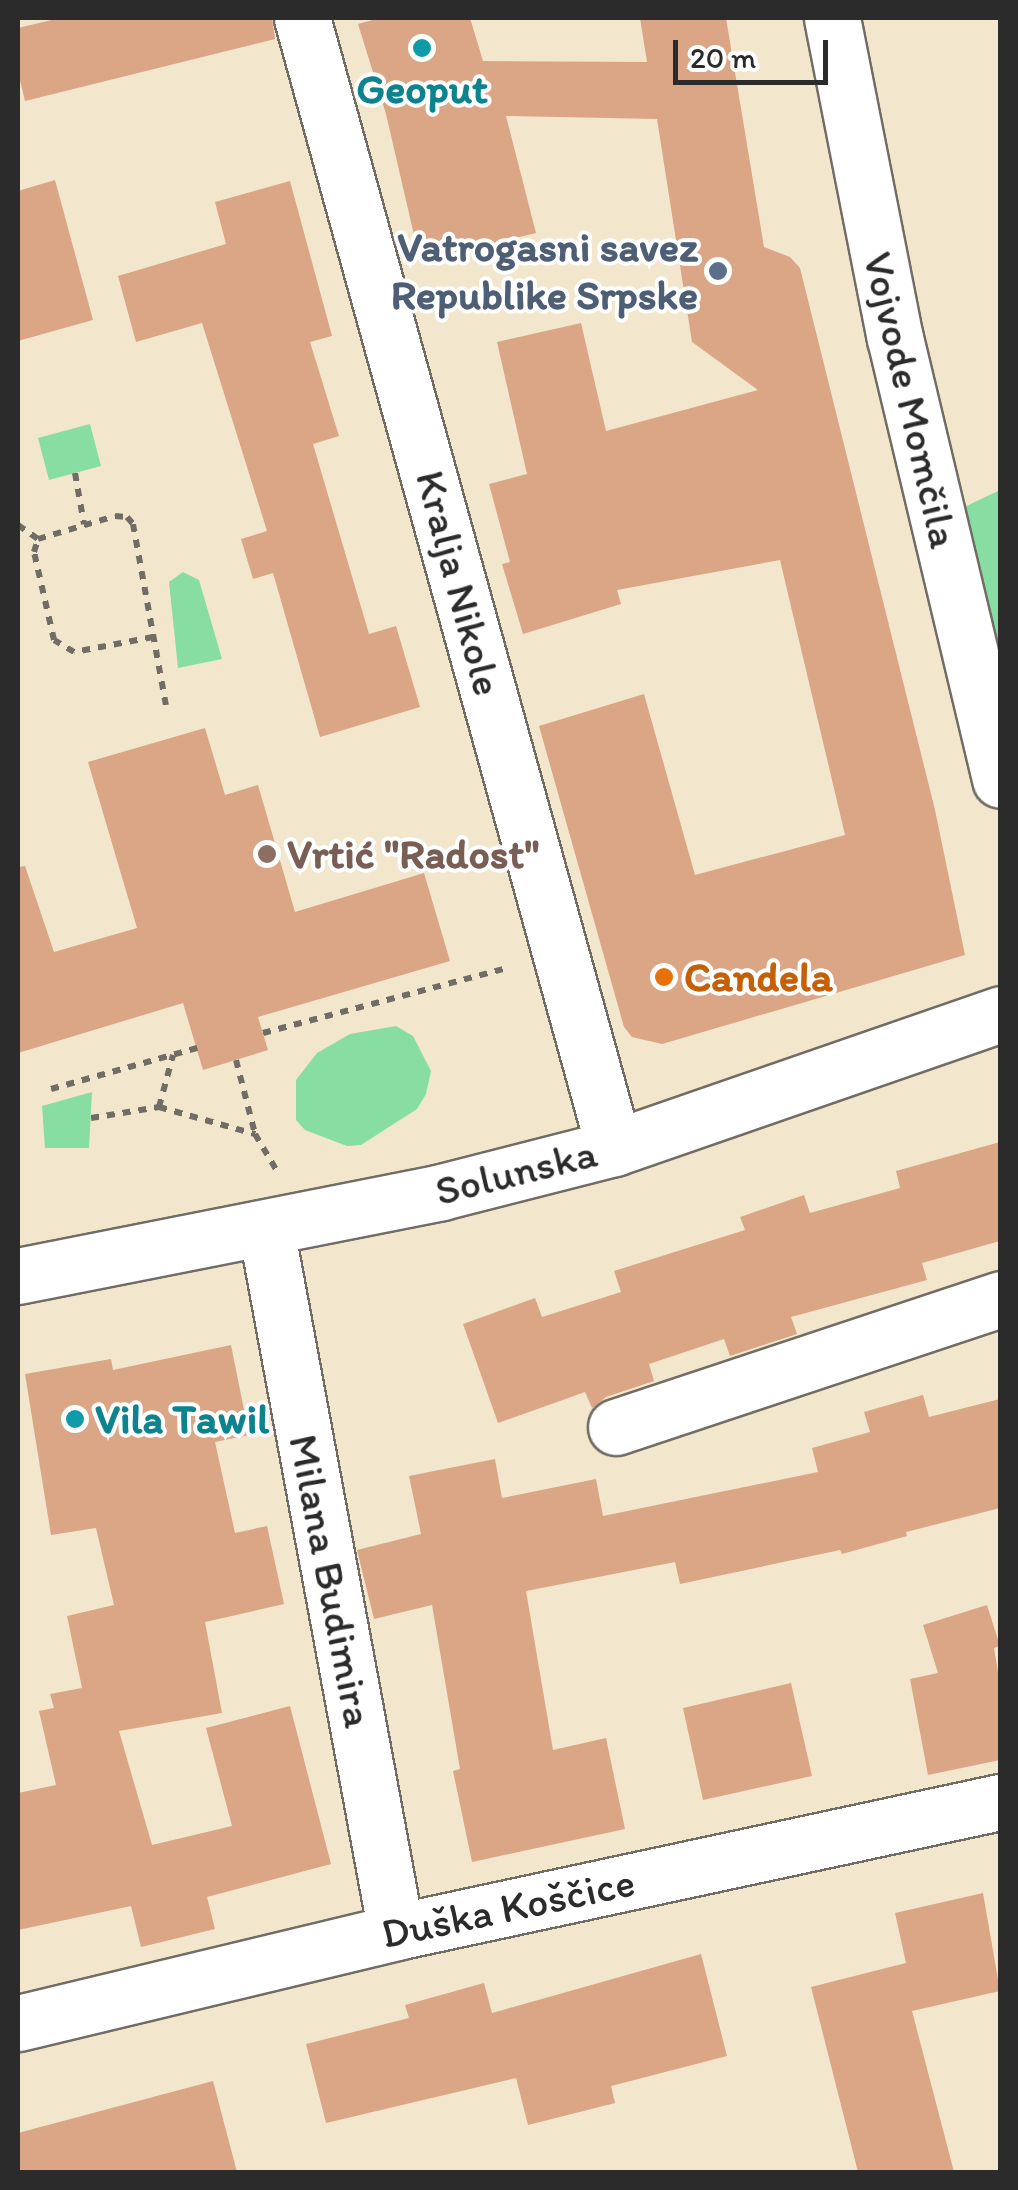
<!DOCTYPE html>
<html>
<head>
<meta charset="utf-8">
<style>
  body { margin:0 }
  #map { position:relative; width:1018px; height:2190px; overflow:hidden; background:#f2e6cd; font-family:Itim,sans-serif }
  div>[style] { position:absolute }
  .green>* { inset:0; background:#88dea2 }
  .building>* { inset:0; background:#daa686 }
  .path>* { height:6px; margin-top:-3px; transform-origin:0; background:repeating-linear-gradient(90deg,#716c64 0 8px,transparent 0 16px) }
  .roads { filter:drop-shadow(2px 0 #716c64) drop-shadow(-2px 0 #716c64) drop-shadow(0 2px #716c64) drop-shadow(0 -2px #716c64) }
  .minor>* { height:55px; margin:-27.5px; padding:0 27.5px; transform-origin:27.5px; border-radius:27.5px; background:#fff }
  .dots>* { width:28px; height:28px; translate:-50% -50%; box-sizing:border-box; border:5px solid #fff; border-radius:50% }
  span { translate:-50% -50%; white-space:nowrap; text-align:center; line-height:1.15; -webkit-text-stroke:8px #fff; paint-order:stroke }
  .culture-label { font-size:42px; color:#0d838f; font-weight:700 }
  .left { translate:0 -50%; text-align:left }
  .service-label { font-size:42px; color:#4e5e75; font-weight:700 }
  .right { translate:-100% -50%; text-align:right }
  .street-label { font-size:42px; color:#2b2b2b }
  .education-label { font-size:42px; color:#785e54; font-weight:700 }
  .food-label { font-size:42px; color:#c56008; font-weight:700 }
  .frame { position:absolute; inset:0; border:20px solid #2b2b2b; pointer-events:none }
  .scale { position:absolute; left:673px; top:40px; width:155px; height:45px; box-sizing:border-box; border:5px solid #2b2b2b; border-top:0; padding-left:12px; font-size:30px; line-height:35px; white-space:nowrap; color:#2b2b2b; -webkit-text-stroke:8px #fff; paint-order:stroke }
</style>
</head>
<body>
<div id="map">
  <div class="green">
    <div style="clip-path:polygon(90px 424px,101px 466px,49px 480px,38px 438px)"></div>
    <div style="clip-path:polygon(1000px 490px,1000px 682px,960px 509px)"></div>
    <div style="clip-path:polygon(183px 572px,199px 580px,222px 659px,178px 668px,169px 582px)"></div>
    <div style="clip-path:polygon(396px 1026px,413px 1036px,431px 1071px,426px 1094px,417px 1109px,361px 1145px,347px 1146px,305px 1130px,296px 1120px,296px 1080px,317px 1053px,350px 1034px)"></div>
    <div style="clip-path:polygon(92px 1092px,89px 1148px,45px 1148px,42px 1106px)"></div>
  </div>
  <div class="building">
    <div style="clip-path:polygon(60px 18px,272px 18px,275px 39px,25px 101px,18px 72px,18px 28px)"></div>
    <div style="clip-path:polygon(380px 18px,470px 18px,483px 61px,647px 62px,640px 18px,726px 18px,764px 247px,790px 257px,800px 268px,935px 810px,965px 955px,662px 1044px,632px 1037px,624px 1027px,539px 726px,644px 694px,695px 875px,845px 835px,780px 560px,617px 590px,621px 604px,523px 634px,502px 564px,510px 562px,489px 484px,527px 474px,497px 342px,581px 323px,606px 431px,758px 390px,692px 342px,657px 119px,506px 116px,536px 233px,420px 261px,386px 114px,358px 24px)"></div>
    <div style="clip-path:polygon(55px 180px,93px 320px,18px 341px,18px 191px)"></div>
    <div style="clip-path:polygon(290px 181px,332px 336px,310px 342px,339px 436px,313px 444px,369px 634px,396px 626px,420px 707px,320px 737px,273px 573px,253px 579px,241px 539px,267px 531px,202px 323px,136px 342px,118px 276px,226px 244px,215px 202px)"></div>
    <div style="clip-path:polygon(205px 728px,225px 795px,258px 785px,295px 912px,424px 873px,450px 961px,258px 1017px,268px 1050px,203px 1070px,183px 1003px,18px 1053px,18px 867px,25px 866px,54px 952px,137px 928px,88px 762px)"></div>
    <div style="clip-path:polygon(1000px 1142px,1000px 1241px,922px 1263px,927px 1280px,791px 1317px,797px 1334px,730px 1356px,724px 1339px,649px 1364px,654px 1381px,606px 1397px,592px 1408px,585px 1392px,498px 1423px,463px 1324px,535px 1298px,542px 1317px,621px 1292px,614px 1271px,745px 1230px,740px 1217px,804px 1195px,810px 1213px,900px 1188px,896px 1171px)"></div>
    <div style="clip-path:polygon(231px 1345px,249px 1435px,215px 1442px,235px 1533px,267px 1526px,284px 1604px,205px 1622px,222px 1713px,119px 1731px,152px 1845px,232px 1826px,206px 1728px,290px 1706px,331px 1864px,207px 1897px,215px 1929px,141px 1947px,131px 1906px,18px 1930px,18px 1793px,56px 1785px,39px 1711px,54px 1708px,50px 1694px,82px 1688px,67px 1616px,114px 1605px,96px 1528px,51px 1535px,25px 1374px,111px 1359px,113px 1370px)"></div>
    <div style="clip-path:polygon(923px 1395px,929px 1417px,1000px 1399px,1000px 1508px,906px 1532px,907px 1536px,842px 1554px,840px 1550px,680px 1584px,675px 1562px,526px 1591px,553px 1750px,606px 1738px,625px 1829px,472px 1862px,453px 1771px,460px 1769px,432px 1605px,374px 1619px,357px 1550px,421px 1534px,409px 1476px,495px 1459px,502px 1498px,596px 1479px,603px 1516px,818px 1472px,812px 1448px,870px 1432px,864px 1412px)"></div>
    <div style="clip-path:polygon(987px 1605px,1000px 1646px,994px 1648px,1000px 1684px,1000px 1760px,928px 1775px,910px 1679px,938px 1673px,923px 1625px)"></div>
    <div style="clip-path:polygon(791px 1683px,812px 1776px,703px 1800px,683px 1708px)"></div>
    <div style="clip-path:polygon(983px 1893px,1000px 1991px,912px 2011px,954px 2172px,858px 2172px,811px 1987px,906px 1963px,895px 1913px)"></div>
    <div style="clip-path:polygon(701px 1954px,727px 2056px,611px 2086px,615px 2103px,528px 2125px,516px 2078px,326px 2123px,306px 2044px,409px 2018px,405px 2005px,484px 1983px,492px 2013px)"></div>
    <div style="clip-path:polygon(213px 2081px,237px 2172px,18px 2172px,18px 2133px)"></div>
  </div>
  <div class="path">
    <div style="left:75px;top:473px;width:52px;rotate:80deg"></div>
    <div style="left:18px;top:525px;width:24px;rotate:35deg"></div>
    <div style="left:153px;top:637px;width:80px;rotate:169.2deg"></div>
    <div style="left:74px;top:652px;width:23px;rotate:-149deg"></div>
    <div style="left:54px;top:640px;width:90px;rotate:-102.8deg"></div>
    <div style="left:34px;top:552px;width:14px;rotate:-73deg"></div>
    <div style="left:38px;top:539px;width:80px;rotate:-16.6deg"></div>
    <div style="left:115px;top:516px;width:12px;rotate:5deg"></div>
    <div style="left:127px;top:517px;width:9px;rotate:49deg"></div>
    <div style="left:133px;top:524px;width:184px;rotate:79.7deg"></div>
    <div style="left:263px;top:1033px;width:253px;rotate:-14.9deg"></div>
    <div style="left:236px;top:1060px;width:76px;rotate:75.6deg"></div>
    <div style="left:255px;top:1134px;width:43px;rotate:59.3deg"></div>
    <div style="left:51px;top:1089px;width:152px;rotate:-15.7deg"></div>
    <div style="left:159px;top:1107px;width:54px;rotate:-74.9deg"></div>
    <div style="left:91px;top:1118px;width:69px;rotate:-9.2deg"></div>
    <div style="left:159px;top:1107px;width:100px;rotate:15.7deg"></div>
  </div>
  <div class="roads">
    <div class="minor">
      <div style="left:302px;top:18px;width:1172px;rotate:74.56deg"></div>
      <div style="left:832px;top:18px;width:326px;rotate:78.9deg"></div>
      <div style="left:895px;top:338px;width:454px;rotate:76.6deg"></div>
      <div style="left:266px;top:1229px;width:715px;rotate:79.52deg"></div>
      <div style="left:18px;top:1276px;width:431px;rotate:-11.2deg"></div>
      <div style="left:441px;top:1192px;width:179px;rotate:-14.3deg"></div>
      <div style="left:614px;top:1148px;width:409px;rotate:-19.1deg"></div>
      <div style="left:616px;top:1427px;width:405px;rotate:-18.4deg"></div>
      <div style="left:18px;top:2023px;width:389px;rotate:-13.5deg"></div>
      <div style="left:396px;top:1932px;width:618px;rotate:-12.15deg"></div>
    </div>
  </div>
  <div class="dots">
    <div style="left:422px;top:48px;background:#0f9aa8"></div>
    <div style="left:718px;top:271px;background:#5c6f8a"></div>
    <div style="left:267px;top:854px;background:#8d6e63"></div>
    <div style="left:664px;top:977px;background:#e8710a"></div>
    <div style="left:75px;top:1419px;background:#0f9aa8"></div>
  </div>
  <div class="culture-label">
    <span style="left:422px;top:89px">Geoput</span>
    <span class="left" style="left:95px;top:1419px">Vila Tawil</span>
  </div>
  <div class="service-label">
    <span class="right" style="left:698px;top:271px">Vatrogasni savez<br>Republike Srpske</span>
  </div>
  <div class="street-label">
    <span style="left:911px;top:400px;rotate:77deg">Vojvode Momčila</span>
    <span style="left:459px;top:583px;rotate:75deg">Kralja Nikole</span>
    <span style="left:516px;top:1172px;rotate:-14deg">Solunska</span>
    <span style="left:331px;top:1581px;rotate:79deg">Milana Budimira</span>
    <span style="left:508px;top:1908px;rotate:-12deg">Duška Koščice</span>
  </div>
  <div class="education-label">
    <span class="left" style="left:287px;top:854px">Vrtić "Radost"</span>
  </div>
  <div class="food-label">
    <span class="left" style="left:684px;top:977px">Candela</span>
  </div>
  <div class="frame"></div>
  <div class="scale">20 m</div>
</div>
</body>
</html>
